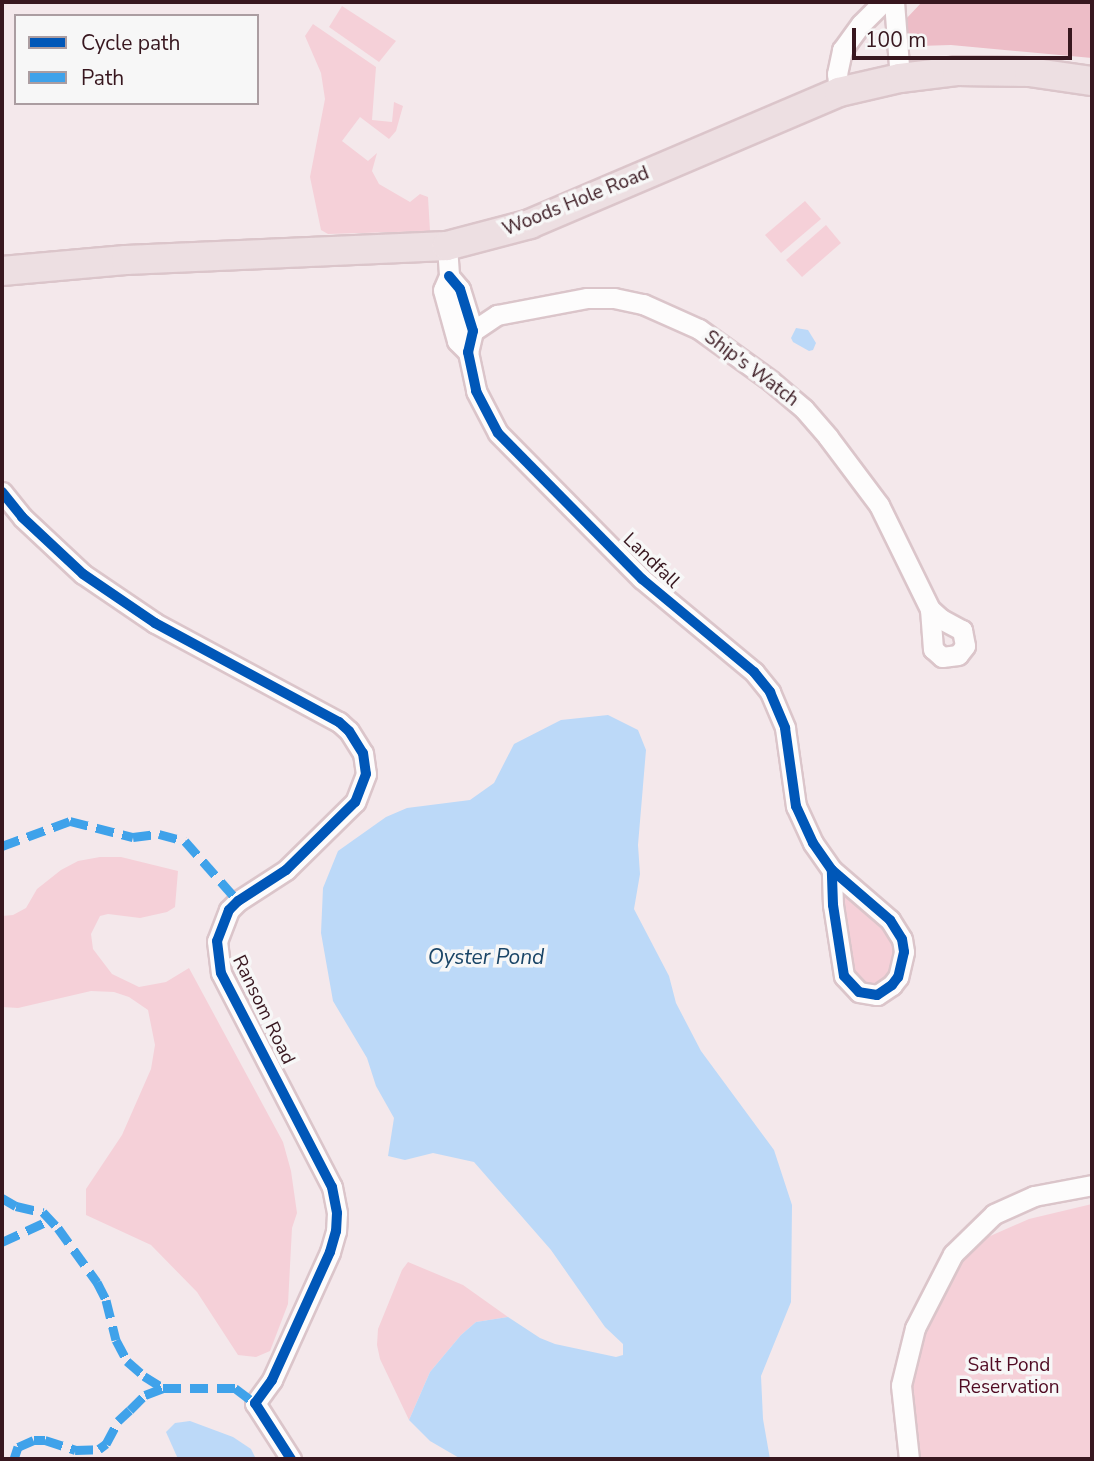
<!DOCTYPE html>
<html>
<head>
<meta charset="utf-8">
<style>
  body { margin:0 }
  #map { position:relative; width:1094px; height:1461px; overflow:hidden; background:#f4e8eb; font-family:"Nunito Sans",sans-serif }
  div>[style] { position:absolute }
  .green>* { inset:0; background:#f5d0d8 }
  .forest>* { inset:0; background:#edbdc7 }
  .water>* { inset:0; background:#bcd9f8 }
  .roads { filter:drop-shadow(2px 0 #dbc5ca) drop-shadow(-2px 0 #dbc5ca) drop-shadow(0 2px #dbc5ca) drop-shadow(0 -2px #dbc5ca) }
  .minor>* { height:19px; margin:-9.5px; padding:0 9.5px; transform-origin:9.5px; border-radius:9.5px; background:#fdfcfc }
  .highway>* { height:28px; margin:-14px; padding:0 14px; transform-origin:14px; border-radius:14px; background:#eddfe2 }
  .quiet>* { height:9px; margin-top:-4.5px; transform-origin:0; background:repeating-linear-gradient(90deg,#3fa2ea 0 18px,transparent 0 27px) }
  .cycleway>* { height:10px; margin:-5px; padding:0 5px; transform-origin:5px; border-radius:5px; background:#0057b8 }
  span { translate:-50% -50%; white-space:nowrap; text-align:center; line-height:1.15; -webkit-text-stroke:7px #f7f7f7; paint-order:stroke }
  .street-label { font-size:19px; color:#38171f }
  .park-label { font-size:19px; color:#500b23 }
  .water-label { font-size:21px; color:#1a4567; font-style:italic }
  .frame { position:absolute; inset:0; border:4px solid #38171f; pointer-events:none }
  .legend { position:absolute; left:14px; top:14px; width:245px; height:91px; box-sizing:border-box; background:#f7f7f7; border:2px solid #ab9da1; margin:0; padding:9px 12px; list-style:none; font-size:21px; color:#38171f }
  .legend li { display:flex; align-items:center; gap:14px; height:35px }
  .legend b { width:35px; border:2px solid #ab9da1 }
  .scale { position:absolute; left:852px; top:28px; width:220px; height:32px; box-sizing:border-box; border:4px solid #38171f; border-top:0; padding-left:9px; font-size:21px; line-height:24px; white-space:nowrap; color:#38171f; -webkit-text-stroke:5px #f7f7f7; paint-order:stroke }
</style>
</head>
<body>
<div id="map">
  <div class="green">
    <div style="clip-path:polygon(342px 6px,396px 41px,379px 62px,329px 27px)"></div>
    <div style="clip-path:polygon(313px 24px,376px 67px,372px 120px,392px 122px,394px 102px,403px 106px,396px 131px,389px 139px,360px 117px,342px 141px,368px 161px,377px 153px,372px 171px,379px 184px,410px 202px,420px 194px,428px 197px,430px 231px,328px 234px,321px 230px,310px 177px,325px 99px,321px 73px,305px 36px)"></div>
    <div style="clip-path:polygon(805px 201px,821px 219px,781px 253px,765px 235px)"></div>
    <div style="clip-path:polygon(826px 225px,841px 243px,802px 277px,786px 260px)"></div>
    <div style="clip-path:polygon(100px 857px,121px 857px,178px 871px,175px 907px,167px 912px,140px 918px,108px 914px,100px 916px,91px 934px,93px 949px,112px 974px,139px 987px,166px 982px,189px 968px,283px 1142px,291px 1171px,297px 1213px,292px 1228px,288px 1304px,270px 1351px,256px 1357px,238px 1355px,197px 1292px,151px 1245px,86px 1215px,86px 1189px,122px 1135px,151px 1069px,155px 1045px,148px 1010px,129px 997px,114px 992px,91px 991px,18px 1008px,2px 1007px,2px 916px,13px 915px,26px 908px,37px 889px,61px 870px,78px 861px)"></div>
    <div style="clip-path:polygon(842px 887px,875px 915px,895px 943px,887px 979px,870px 988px,853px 978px,841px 906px)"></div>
    <div style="clip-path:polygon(1092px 1204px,1092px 1459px,902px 1459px,914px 1353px,963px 1248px,1029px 1219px)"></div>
    <div style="clip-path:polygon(408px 1262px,463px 1285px,508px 1317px,476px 1322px,461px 1335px,430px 1372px,409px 1420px,380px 1359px,377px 1345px,378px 1329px,402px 1270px)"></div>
  </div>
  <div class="forest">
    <div style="clip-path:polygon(922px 2px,1092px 2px,1092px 58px,951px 45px,919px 46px,906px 41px,904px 33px,905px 20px)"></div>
  </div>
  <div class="water">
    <div style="clip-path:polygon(796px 328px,808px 330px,816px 343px,813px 350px,809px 351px,793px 342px,791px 338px)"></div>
    <div style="clip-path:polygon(608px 715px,638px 730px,646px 750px,638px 845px,640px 874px,634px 909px,669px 976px,676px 1003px,701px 1051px,774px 1150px,792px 1205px,791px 1302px,761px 1376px,763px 1419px,770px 1459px,461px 1459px,430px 1441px,409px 1420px,430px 1372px,461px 1335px,476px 1322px,508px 1317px,540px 1338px,555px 1344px,616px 1357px,623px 1355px,623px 1344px,605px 1327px,551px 1250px,474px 1162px,433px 1153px,405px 1160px,388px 1156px,394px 1118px,376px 1086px,367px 1058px,333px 1001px,321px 933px,323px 888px,338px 851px,386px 817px,407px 808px,470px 800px,494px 783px,514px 744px,561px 720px)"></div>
    <div style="clip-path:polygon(190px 1421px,233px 1437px,251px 1449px,256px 1459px,178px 1459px,166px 1432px,175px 1423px)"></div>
  </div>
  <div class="roads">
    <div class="minor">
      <div style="left:894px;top:2px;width:76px;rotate:85.5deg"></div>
      <div style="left:839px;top:92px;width:18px;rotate:-96deg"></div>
      <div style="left:837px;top:74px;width:25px;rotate:-78deg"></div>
      <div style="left:842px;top:50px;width:32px;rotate:-54deg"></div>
      <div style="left:861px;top:24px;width:31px;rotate:-45deg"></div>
      <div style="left:447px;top:246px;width:30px;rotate:86deg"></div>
      <div style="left:449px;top:276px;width:15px;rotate:113deg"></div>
      <div style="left:443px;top:290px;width:53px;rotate:74.6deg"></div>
      <div style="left:457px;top:341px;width:16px;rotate:45deg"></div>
      <div style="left:449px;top:276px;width:17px;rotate:50deg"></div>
      <div style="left:460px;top:289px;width:44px;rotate:72.8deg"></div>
      <div style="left:473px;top:331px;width:22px;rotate:103deg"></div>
      <div style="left:468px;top:352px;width:40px;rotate:78deg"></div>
      <div style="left:476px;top:391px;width:47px;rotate:62.4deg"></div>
      <div style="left:498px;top:433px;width:205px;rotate:45.4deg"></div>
      <div style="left:642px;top:579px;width:146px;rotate:39.7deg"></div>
      <div style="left:754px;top:672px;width:26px;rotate:51deg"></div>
      <div style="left:770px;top:692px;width:39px;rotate:67deg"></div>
      <div style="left:785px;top:728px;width:79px;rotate:82deg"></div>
      <div style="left:796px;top:806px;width:41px;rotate:65.3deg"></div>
      <div style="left:813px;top:843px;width:33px;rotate:55deg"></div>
      <div style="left:832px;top:870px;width:77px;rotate:40.8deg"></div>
      <div style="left:890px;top:920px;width:22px;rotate:58deg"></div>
      <div style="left:902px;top:939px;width:13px;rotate:81deg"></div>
      <div style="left:904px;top:952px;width:26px;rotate:103deg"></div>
      <div style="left:898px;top:977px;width:10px;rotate:127deg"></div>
      <div style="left:892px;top:985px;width:18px;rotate:146deg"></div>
      <div style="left:877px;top:995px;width:18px;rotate:-171deg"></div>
      <div style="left:859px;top:992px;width:22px;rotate:-133deg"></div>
      <div style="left:844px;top:976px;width:72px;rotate:-98.8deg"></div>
      <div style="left:833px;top:905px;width:35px;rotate:-92deg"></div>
      <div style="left:473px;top:331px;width:29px;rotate:-34deg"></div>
      <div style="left:497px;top:315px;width:92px;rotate:-10.7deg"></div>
      <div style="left:587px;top:298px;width:27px"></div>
      <div style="left:614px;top:298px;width:30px;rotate:12deg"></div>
      <div style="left:643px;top:304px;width:61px;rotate:24.1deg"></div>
      <div style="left:699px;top:329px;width:89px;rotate:35.8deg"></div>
      <div style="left:771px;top:381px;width:43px;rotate:40.3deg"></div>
      <div style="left:804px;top:409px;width:37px;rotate:49deg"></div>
      <div style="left:828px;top:437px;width:85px;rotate:53.1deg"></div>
      <div style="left:879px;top:505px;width:116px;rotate:63.9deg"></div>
      <div style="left:2px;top:492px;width:32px;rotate:51deg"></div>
      <div style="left:22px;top:517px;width:83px;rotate:43.1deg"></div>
      <div style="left:83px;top:574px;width:87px;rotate:34.2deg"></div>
      <div style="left:155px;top:623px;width:209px;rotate:28.3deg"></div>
      <div style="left:339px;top:722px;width:13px;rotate:42deg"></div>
      <div style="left:349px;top:731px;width:26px;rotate:58deg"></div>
      <div style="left:363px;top:753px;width:21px;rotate:82deg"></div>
      <div style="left:366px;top:774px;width:30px;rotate:111deg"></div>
      <div style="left:355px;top:802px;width:97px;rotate:135.4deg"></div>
      <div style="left:286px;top:870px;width:57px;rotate:147.1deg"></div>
      <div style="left:238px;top:901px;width:13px;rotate:135deg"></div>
      <div style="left:229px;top:910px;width:33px;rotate:111deg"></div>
      <div style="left:217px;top:941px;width:32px;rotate:83deg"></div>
      <div style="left:221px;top:973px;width:241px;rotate:62.6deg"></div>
      <div style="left:332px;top:1187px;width:26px;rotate:79deg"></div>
      <div style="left:337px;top:1213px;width:18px;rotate:93deg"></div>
      <div style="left:336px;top:1231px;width:22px;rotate:106deg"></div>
      <div style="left:330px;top:1252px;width:141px;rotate:114.4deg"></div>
      <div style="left:272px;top:1380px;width:29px;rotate:126deg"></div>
      <div style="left:255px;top:1403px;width:67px;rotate:57.3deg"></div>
      <div style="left:930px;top:609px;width:15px;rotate:42deg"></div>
      <div style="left:941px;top:619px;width:24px;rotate:28deg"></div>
      <div style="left:962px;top:630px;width:16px;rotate:79deg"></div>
      <div style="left:965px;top:646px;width:11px;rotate:128deg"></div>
      <div style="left:958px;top:655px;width:16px;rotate:173deg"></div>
      <div style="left:942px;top:657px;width:12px;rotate:-138deg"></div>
      <div style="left:933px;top:649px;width:40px;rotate:-94.3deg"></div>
      <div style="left:909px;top:1459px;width:74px;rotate:-96.2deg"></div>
      <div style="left:901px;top:1385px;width:59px;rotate:-76.2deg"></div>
      <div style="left:915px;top:1328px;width:83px;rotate:-62.8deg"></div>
      <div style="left:953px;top:1254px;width:57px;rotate:-44.3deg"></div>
      <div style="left:994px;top:1214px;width:44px;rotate:-24.2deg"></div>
      <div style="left:1034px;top:1196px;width:59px;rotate:-10.7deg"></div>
    </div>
    <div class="highway">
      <div style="left:2px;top:271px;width:124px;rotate:-5.1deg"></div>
      <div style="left:126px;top:260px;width:321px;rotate:-2.5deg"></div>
      <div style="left:447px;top:246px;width:86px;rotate:-14.8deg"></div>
      <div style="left:530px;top:224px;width:336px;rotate:-23.1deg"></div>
      <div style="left:839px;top:92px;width:63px;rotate:-12.9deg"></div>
      <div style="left:900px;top:78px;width:57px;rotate:-7deg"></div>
      <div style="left:957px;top:71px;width:72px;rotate:0.8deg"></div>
      <div style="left:1029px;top:72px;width:64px;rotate:8.1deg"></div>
    </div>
  </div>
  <div class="quiet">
    <div style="left:2px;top:846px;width:72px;rotate:-20.2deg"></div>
    <div style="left:70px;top:821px;width:65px;rotate:14.3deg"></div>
    <div style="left:133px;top:837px;width:26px;rotate:-7deg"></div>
    <div style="left:159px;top:834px;width:27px;rotate:15deg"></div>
    <div style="left:185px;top:841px;width:80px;rotate:48.5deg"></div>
    <div style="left:2px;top:1198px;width:16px;rotate:30deg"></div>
    <div style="left:16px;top:1206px;width:28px;rotate:13deg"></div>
    <div style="left:43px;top:1212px;width:22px;rotate:47deg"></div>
    <div style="left:58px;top:1228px;width:67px;rotate:54.2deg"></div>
    <div style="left:97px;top:1282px;width:20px;rotate:63deg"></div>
    <div style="left:106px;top:1300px;width:41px;rotate:76deg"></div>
    <div style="left:116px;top:1340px;width:24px;rotate:62deg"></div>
    <div style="left:127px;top:1361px;width:23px;rotate:41deg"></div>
    <div style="left:144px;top:1376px;width:22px;rotate:32deg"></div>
    <div style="left:2px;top:1242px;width:53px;rotate:-24.6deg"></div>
    <div style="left:14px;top:1459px;width:13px;rotate:-72deg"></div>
    <div style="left:18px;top:1447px;width:17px;rotate:-24deg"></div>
    <div style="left:34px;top:1440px;width:11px"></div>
    <div style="left:45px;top:1440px;width:32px;rotate:18deg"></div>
    <div style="left:75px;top:1450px;width:24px;rotate:-2deg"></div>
    <div style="left:99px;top:1449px;width:9px;rotate:-36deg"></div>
    <div style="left:106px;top:1444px;width:26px;rotate:-62deg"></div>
    <div style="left:118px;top:1421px;width:16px;rotate:-43deg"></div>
    <div style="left:130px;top:1410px;width:21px;rotate:-45deg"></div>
    <div style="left:145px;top:1395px;width:19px;rotate:-21deg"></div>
    <div style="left:163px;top:1388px;width:72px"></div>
    <div style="left:235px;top:1388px;width:25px;rotate:37deg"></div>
  </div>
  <div class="cycleway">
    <div style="left:449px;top:276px;width:17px;rotate:50deg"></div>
    <div style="left:460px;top:289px;width:44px;rotate:72.8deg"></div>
    <div style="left:473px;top:331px;width:22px;rotate:103deg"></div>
    <div style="left:468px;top:352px;width:40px;rotate:78deg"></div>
    <div style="left:476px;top:391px;width:47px;rotate:62.4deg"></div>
    <div style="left:498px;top:433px;width:205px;rotate:45.4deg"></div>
    <div style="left:642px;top:579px;width:146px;rotate:39.7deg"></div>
    <div style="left:754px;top:672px;width:26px;rotate:51deg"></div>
    <div style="left:770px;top:692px;width:39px;rotate:67deg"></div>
    <div style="left:785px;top:728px;width:79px;rotate:82deg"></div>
    <div style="left:796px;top:806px;width:41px;rotate:65.3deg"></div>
    <div style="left:813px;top:843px;width:33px;rotate:55deg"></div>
    <div style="left:832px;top:870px;width:77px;rotate:40.8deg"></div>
    <div style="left:890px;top:920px;width:22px;rotate:58deg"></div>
    <div style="left:902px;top:939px;width:13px;rotate:81deg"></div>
    <div style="left:904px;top:952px;width:26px;rotate:103deg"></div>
    <div style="left:898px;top:977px;width:10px;rotate:127deg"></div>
    <div style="left:892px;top:985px;width:18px;rotate:146deg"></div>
    <div style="left:877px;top:995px;width:18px;rotate:-171deg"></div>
    <div style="left:859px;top:992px;width:22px;rotate:-133deg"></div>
    <div style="left:844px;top:976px;width:72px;rotate:-98.8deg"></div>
    <div style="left:833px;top:905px;width:35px;rotate:-92deg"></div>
    <div style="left:2px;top:492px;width:32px;rotate:51deg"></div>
    <div style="left:22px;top:517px;width:83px;rotate:43.1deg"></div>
    <div style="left:83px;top:574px;width:87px;rotate:34.2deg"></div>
    <div style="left:155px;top:623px;width:209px;rotate:28.3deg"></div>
    <div style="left:339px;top:722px;width:13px;rotate:42deg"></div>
    <div style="left:349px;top:731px;width:26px;rotate:58deg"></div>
    <div style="left:363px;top:753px;width:21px;rotate:82deg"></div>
    <div style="left:366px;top:774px;width:30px;rotate:111deg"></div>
    <div style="left:355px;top:802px;width:97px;rotate:135.4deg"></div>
    <div style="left:286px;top:870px;width:57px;rotate:147.1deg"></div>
    <div style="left:238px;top:901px;width:13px;rotate:135deg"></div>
    <div style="left:229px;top:910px;width:33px;rotate:111deg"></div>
    <div style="left:217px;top:941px;width:32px;rotate:83deg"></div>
    <div style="left:221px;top:973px;width:241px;rotate:62.6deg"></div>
    <div style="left:332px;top:1187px;width:26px;rotate:79deg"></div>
    <div style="left:337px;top:1213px;width:18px;rotate:93deg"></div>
    <div style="left:336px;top:1231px;width:22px;rotate:106deg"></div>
    <div style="left:330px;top:1252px;width:141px;rotate:114.4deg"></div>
    <div style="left:272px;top:1380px;width:29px;rotate:126deg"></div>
    <div style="left:255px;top:1403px;width:67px;rotate:57.3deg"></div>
  </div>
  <div class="street-label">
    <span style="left:576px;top:202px;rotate:-22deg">Woods Hole Road</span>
    <span style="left:751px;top:369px;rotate:37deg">Ship's Watch</span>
    <span style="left:651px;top:561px;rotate:44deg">Landfall</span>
    <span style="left:263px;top:1010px;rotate:64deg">Ransom Road</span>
  </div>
  <div class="park-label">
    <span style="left:1009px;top:1377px">Salt Pond<br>Reservation</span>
  </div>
  <div class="water-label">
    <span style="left:486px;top:957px">Oyster Pond</span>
  </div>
  <div class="frame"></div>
  <ul class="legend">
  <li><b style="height:9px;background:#0057b8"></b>Cycle path</li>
  <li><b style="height:9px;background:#3fa2ea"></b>Path</li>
  </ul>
  <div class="scale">100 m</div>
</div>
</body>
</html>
